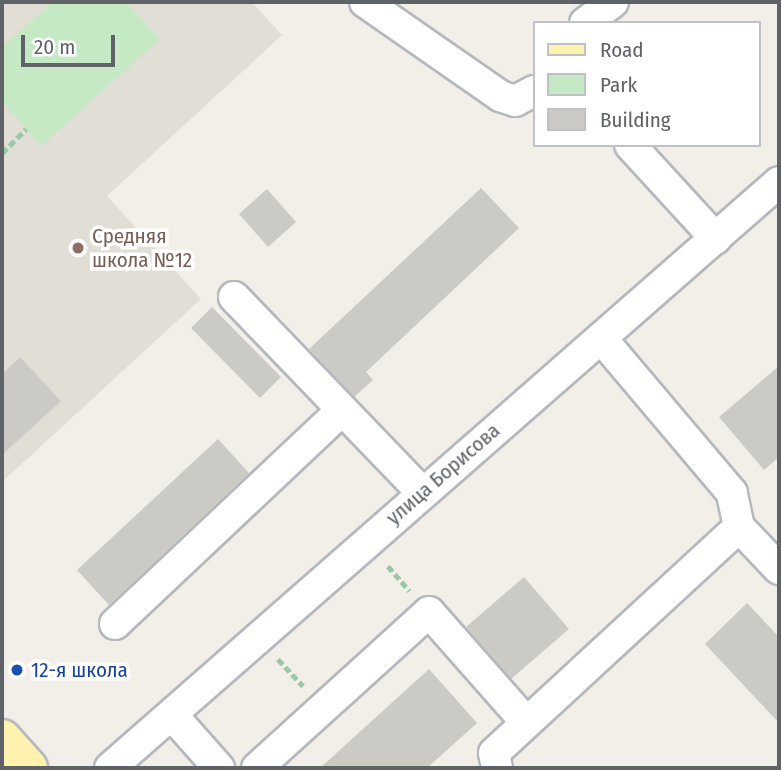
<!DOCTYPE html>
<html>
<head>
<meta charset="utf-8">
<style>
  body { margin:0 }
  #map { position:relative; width:781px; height:770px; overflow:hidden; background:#f1efe8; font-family:"Fira Sans Condensed",sans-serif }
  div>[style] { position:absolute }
  .education>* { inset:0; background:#e1ded6 }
  .green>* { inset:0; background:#c5e8c5 }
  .building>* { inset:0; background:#cccac5 }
  .path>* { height:4.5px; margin-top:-2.25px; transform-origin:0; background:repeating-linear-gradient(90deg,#9cc7a9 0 7px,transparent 0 10.5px) }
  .roads { filter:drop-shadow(2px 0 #b5b8bc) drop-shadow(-2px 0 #b5b8bc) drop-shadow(0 2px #b5b8bc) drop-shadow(0 -2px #b5b8bc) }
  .minor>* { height:30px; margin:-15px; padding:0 15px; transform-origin:15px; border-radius:15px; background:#fff }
  .major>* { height:38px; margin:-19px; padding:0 19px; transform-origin:19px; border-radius:19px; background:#fff2af }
  .dots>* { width:19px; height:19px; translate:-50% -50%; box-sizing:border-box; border:4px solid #fff; border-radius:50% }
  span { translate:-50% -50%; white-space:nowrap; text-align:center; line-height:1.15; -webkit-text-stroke:7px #fff; paint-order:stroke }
  .education-label { font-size:21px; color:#785e54 }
  .left { translate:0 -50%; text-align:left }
  .street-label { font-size:21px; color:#5f6368 }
  .transit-label { font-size:21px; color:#164399 }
  .frame { position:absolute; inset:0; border:4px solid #5f6368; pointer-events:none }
  .legend { position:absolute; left:533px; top:21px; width:228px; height:126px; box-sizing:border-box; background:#fff; border:2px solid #bfc1c3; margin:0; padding:9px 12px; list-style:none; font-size:21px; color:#5f6368 }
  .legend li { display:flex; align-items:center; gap:14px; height:35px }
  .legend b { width:35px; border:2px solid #bfc1c3 }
  .scale { position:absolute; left:21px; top:35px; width:94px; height:32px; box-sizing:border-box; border:4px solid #5f6368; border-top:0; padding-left:9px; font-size:21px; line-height:24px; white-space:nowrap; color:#5f6368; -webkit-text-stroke:5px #fff; paint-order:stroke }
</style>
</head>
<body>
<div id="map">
  <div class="education">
    <div style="clip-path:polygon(2px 2px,252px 2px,282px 35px,107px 196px,201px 299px,2px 482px)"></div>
  </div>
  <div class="green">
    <div style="clip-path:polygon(53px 2px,126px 2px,160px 39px,41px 146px,2px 101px,2px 47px)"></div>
  </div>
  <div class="building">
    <div style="clip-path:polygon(481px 188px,519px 228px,366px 372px,373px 380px,354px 397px,309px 349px)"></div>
    <div style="clip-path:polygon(267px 189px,296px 222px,268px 247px,239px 214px)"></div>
    <div style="clip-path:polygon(212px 307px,281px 377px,260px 398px,191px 328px)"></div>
    <div style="clip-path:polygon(20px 357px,61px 401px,2px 455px,2px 374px)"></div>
    <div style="clip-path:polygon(779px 366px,779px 457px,764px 470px,719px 417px)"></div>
    <div style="clip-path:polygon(218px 439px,249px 473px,109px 605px,77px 570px)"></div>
    <div style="clip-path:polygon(524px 577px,569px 629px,511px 679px,466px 627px)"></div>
    <div style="clip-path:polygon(747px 603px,779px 637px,779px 723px,705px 644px)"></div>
    <div style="clip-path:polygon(429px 669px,477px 723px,427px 768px,320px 768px)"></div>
  </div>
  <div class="path">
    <div style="left:2px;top:153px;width:34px;rotate:-45deg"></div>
    <div style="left:388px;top:566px;width:33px;rotate:49deg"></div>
    <div style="left:278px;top:659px;width:37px;rotate:47deg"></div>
  </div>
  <div class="roads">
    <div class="minor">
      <div style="left:365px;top:2px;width:165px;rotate:34.8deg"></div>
      <div style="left:500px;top:96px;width:16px;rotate:18deg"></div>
      <div style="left:515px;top:101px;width:21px;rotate:-28deg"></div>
      <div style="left:585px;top:23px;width:35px;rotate:-37deg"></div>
      <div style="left:630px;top:145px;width:127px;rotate:47.5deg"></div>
      <div style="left:234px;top:297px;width:269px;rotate:46.1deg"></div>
      <div style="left:739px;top:527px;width:58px;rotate:46.4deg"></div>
      <div style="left:115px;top:624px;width:311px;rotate:-43.3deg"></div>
      <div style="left:172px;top:715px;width:71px;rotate:48.4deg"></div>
      <div style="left:110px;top:768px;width:889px;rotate:-41.22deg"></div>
      <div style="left:257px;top:768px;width:232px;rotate:-42.2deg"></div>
      <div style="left:429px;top:612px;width:147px;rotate:48.6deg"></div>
      <div style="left:497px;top:768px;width:15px;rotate:-101deg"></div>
      <div style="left:494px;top:753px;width:333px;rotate:-42.7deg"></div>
      <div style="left:739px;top:527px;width:35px;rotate:-102deg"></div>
      <div style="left:732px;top:493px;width:203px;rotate:-130.2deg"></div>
    </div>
    <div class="major">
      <div style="left:2px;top:739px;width:39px;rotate:48deg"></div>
    </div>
  </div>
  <div class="dots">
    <div style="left:78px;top:248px;background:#8d6e63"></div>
    <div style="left:17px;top:670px;background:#1a4fb4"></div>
  </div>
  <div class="education-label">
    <span class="left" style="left:92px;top:248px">Средняя<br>школа №12</span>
  </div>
  <div class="street-label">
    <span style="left:443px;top:474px;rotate:-41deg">улица Борисова</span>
  </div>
  <div class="transit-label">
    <span class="left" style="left:31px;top:670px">12-я школа</span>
  </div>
  <div class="frame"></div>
  <ul class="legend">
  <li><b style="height:9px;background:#fff2af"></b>Road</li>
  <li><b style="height:19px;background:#c5e8c5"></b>Park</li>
  <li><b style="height:19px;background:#cccac5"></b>Building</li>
  </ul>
  <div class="scale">20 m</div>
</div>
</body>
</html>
